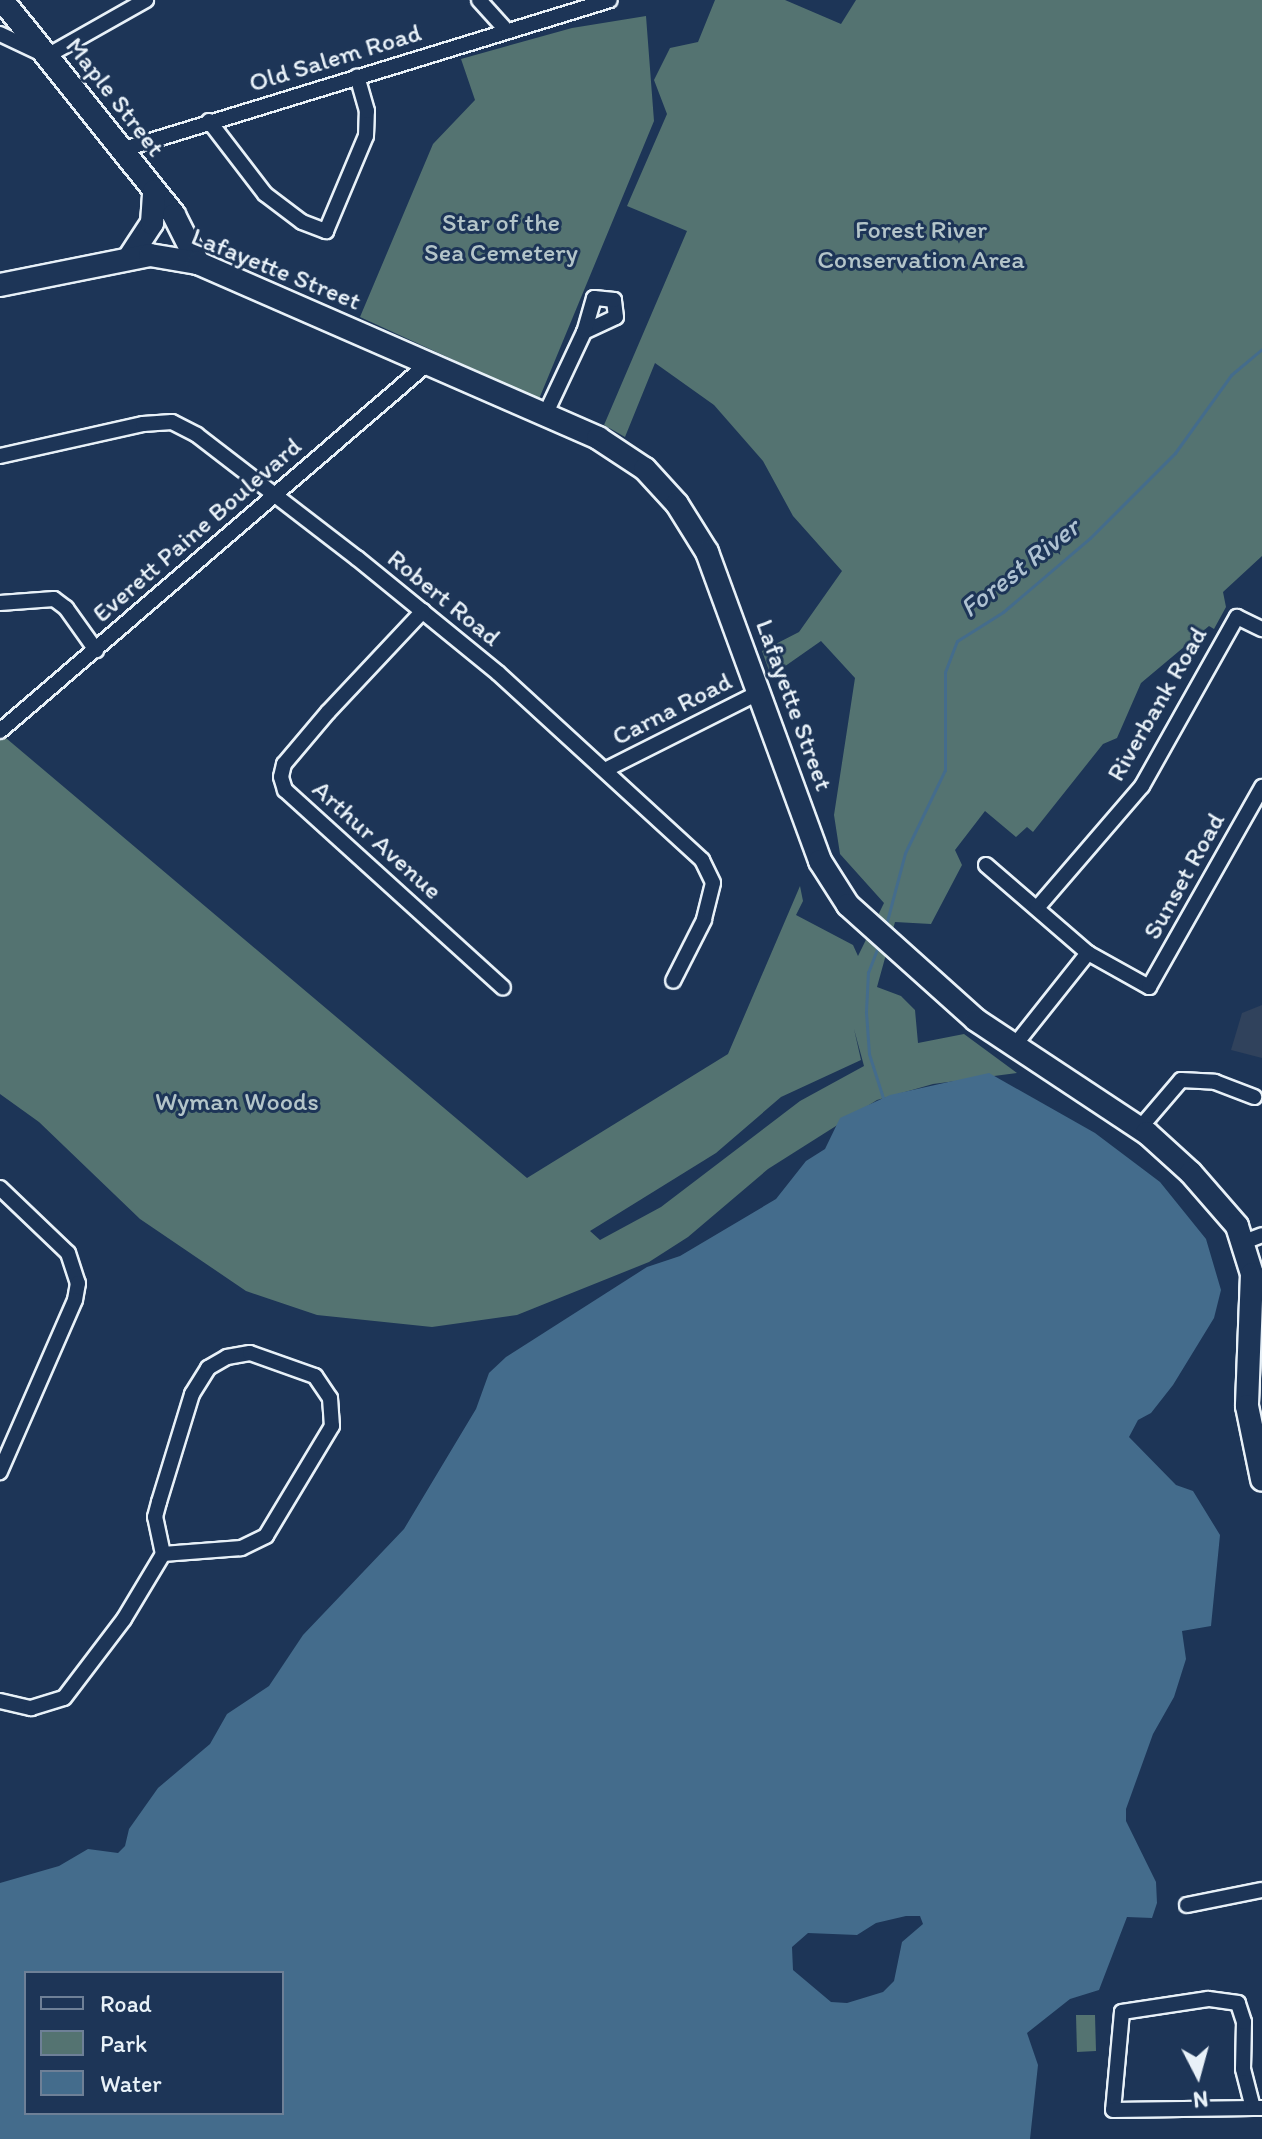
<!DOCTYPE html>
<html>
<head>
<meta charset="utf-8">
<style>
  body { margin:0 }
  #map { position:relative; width:1262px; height:2139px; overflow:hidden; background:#1d3557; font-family:Itim,sans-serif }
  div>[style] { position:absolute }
  .built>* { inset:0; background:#30425c }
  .green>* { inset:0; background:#547371 }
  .water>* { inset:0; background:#446c8c }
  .stream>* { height:3px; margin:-1.5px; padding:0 1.5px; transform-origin:1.5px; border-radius:1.5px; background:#446c8c }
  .roads { filter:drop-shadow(2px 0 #e8f1f8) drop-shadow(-2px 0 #e8f1f8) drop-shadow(0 2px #e8f1f8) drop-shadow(0 -2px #e8f1f8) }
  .minor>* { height:14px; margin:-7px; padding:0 7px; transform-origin:7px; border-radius:7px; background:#1d3557 }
  .primary>* { height:22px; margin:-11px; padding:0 11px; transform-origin:11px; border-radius:11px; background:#1d3557 }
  span { translate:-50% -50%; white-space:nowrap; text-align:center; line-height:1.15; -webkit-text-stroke:6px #1d3557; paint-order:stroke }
  .street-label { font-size:26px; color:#e8f1f8 }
  .park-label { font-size:26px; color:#b4c5c9 }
  .water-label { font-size:28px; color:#afc2d2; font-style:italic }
  .legend { position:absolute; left:24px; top:1971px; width:260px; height:144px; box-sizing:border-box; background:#1d3557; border:2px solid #6e8097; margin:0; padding:10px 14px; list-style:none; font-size:24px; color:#e8f1f8 }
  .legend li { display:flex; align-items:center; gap:16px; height:40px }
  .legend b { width:40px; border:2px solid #6e8097 }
  .north { position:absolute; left:1158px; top:2035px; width:80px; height:80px; -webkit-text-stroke:6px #1d3557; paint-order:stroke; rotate:174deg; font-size:22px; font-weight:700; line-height:32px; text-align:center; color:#e8f1f8 }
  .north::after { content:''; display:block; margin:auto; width:28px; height:36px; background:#e8f1f8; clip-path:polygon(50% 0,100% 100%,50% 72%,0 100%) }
</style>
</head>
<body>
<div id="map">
  <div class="built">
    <div style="clip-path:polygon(1262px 1005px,1262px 1058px,1231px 1050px,1242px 1013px)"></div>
  </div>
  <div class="green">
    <div style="clip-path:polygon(evenodd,715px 0,785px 0,841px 24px,856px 0,1262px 0,1262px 556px,1223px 592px,1226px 607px,1214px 629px,1209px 626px,1141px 683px,1117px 738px,1103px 744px,1033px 832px,1027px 827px,1016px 837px,985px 811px,955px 850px,962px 865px,931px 924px,895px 922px,877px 987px,901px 996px,915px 1010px,918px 1043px,964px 1034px,1017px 1073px,933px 1084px,877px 1100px,768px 1169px,688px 1237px,649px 1262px,517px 1315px,432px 1327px,317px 1315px,246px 1291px,140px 1219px,39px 1122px,0 1094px,0 733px,527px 1178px,728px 1054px,800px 886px,803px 901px,796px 915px,853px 945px,858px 956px,884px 903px,840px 854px,834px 815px,855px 678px,821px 641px,771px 676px,762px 651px,799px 632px,842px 571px,793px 516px,763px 461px,714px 405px,655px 363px,625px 437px,604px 425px,687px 231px,627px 206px,667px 114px,654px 80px,670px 48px,698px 42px,715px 0,854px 1029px,864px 1066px,800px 1101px,661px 1207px,600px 1240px,590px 1231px,716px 1153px,781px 1097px,861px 1060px,854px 1029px)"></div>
    <div style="clip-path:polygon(646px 16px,654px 121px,539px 399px,360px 317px,433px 144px,475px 100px,461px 59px,572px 28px)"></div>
    <div style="clip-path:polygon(1076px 2015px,1095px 2015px,1096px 2051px,1077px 2052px)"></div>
  </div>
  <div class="water">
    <div style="clip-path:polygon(evenodd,989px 1073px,1095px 1133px,1160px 1182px,1206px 1239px,1221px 1290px,1214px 1318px,1173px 1385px,1151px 1413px,1138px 1420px,1129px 1437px,1176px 1485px,1193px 1491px,1220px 1535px,1211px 1626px,1182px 1631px,1186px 1659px,1174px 1697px,1153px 1734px,1126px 1809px,1126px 1821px,1156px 1882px,1157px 1903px,1152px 1918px,1127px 1917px,1099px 1990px,1070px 1999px,1027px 2033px,1038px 2065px,1030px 2139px,0 2139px,0 1883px,59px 1866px,88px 1849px,118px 1853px,125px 1846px,129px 1829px,158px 1788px,210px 1744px,227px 1714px,269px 1686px,303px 1635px,404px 1529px,476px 1409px,489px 1373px,506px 1357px,647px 1267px,680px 1256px,776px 1199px,806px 1161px,825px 1149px,840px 1118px,890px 1095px,989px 1073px,906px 1916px,920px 1916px,923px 1924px,902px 1942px,894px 1981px,883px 1992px,847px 2003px,831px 2002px,793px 1970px,792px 1947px,808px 1933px,857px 1935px,876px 1923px,906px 1916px,989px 1073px,26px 1973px,282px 1973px,282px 2113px,26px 2113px,26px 1973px)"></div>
  </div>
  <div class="stream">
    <div style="left:886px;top:925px;width:74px;rotate:-75.2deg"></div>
    <div style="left:905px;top:853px;width:92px;rotate:-64.3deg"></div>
    <div style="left:945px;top:770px;width:98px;rotate:-90deg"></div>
    <div style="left:945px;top:672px;width:33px;rotate:-69deg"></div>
    <div style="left:957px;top:641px;width:54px;rotate:-32.2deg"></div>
    <div style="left:1003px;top:612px;width:114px;rotate:-40.4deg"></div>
    <div style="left:1090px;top:538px;width:120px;rotate:-45deg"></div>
    <div style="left:1175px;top:453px;width:96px;rotate:-54.3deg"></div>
    <div style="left:1231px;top:375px;width:40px;rotate:-40deg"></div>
    <div style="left:879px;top:944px;width:30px;rotate:111deg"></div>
    <div style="left:868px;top:972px;width:40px;rotate:92.9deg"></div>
    <div style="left:866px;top:1012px;width:42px;rotate:85.9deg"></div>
    <div style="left:869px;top:1054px;width:46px;rotate:72.3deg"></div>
  </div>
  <div class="roads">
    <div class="minor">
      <div style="left:479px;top:0;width:42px;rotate:47.9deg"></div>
      <div style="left:0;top:34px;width:52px;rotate:25.1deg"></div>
      <div style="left:47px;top:56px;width:114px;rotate:-29.5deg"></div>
      <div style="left:209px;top:121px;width:92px;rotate:52.5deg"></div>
      <div style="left:265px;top:194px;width:46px;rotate:37.1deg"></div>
      <div style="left:302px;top:222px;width:26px;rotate:21deg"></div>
      <div style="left:326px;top:231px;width:103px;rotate:-67.2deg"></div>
      <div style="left:366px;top:136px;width:25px;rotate:-88deg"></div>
      <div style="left:367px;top:111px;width:36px;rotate:-106deg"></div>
      <div style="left:121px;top:150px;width:511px;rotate:-17.05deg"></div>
      <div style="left:545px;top:415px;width:92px;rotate:-64.8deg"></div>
      <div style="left:584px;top:332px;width:35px;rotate:-25deg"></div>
      <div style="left:616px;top:317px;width:17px;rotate:-97deg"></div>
      <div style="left:614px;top:300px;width:20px;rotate:-174deg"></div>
      <div style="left:594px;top:298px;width:35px;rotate:106deg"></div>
      <div style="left:0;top:456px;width:147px;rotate:-12.6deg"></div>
      <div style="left:143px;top:424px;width:29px;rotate:-4deg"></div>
      <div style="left:172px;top:422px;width:28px;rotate:27deg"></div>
      <div style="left:197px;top:435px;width:202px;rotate:37.6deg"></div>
      <div style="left:357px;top:558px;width:182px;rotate:39.2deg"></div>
      <div style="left:498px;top:673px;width:277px;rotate:42.5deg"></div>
      <div style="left:702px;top:860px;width:25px;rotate:64deg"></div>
      <div style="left:713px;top:883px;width:38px;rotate:104deg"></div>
      <div style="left:704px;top:920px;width:68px;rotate:116.9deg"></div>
      <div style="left:0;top:603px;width:54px;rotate:-4.2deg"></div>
      <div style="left:54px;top:599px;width:15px;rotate:37deg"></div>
      <div style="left:66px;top:608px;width:52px;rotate:54.5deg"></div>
      <div style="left:423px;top:611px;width:139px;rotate:133.2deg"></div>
      <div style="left:328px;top:712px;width:68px;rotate:130.2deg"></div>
      <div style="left:284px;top:764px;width:13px;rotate:103deg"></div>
      <div style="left:281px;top:777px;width:14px;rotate:73deg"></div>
      <div style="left:285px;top:790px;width:294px;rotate:42.2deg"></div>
      <div style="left:0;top:731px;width:562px;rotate:-40.67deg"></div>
      <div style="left:605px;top:770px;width:174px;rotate:-26.7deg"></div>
      <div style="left:986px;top:865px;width:135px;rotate:40.8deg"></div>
      <div style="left:1088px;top:953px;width:70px;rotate:29.1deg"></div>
      <div style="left:1149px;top:987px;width:230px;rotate:-60.5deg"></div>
      <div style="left:1037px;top:908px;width:161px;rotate:-49.3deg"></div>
      <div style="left:1142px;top:786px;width:194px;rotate:-60.7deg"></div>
      <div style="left:1237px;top:617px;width:28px;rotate:26deg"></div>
      <div style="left:1014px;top:1046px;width:119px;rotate:-51.5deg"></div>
      <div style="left:1140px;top:1128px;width:63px;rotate:-49.5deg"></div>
      <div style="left:1181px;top:1080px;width:34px;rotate:3deg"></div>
      <div style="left:1215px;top:1082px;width:42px;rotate:21deg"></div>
      <div style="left:0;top:1188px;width:94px;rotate:43.7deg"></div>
      <div style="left:68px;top:1253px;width:32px;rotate:72deg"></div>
      <div style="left:78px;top:1283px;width:17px;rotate:100deg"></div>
      <div style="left:75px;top:1300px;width:188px;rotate:113.6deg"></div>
      <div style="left:1244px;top:1242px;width:19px;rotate:-21deg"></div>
      <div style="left:0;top:1701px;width:32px;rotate:13deg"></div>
      <div style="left:31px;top:1708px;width:34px;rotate:-17deg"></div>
      <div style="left:64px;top:1698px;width:99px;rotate:-52.8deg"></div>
      <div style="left:124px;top:1619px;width:76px;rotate:-59deg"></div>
      <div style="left:163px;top:1554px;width:38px;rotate:-102deg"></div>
      <div style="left:155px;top:1517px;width:16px;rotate:-75deg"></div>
      <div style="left:159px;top:1502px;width:113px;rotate:-73deg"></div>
      <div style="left:192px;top:1394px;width:31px;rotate:-58deg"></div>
      <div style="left:208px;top:1368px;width:22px;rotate:-30deg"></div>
      <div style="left:227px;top:1357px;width:23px;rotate:-10deg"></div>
      <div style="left:250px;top:1353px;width:69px;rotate:19.5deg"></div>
      <div style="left:315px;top:1376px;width:27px;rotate:56deg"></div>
      <div style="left:330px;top:1398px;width:28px;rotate:86deg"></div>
      <div style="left:332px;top:1426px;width:128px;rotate:121deg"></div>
      <div style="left:266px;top:1536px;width:28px;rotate:154deg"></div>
      <div style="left:241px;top:1548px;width:78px;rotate:175.6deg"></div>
      <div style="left:1187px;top:1905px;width:76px;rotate:-11.3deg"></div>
      <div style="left:1253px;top:2108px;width:40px;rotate:-104.4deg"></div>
      <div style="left:1243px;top:2069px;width:47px;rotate:-88.8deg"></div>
      <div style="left:1244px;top:2022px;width:20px;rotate:-108deg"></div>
      <div style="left:1238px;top:2003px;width:30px;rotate:-172deg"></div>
      <div style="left:1208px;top:1999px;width:87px;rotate:171.4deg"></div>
      <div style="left:1122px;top:2012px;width:98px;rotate:95.2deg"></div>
      <div style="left:1113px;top:2110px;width:140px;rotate:-0.8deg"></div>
      <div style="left:1253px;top:2108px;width:9px"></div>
    </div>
    <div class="primary">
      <div style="left:2px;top:0;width:275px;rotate:51.3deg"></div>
      <div style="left:174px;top:215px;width:54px;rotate:63.4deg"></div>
      <div style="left:129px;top:258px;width:42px;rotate:-56.7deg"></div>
      <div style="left:152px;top:223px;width:32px;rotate:-86deg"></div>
      <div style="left:0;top:285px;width:153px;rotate:-11.3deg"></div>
      <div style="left:150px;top:255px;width:49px;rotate:9.5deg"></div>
      <div style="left:198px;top:263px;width:437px;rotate:23.6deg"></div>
      <div style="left:598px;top:438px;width:56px;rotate:33.4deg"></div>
      <div style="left:645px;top:469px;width:47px;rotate:47.6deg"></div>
      <div style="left:677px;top:504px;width:57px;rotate:58deg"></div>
      <div style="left:707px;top:552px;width:329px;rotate:69.9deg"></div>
      <div style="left:820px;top:861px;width:52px;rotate:57.5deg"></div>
      <div style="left:848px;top:905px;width:172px;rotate:41.9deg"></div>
      <div style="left:976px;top:1020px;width:205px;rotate:33.5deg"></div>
      <div style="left:1147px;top:1133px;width:59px;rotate:42.3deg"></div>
      <div style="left:1191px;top:1173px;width:70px;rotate:49deg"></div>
      <div style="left:1237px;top:1226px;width:50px;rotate:72.6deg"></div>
      <div style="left:1252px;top:1274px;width:132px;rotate:92.2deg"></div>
      <div style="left:1247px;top:1406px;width:75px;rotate:78.4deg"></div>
    </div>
  </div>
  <div class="street-label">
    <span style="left:335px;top:58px;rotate:-17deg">Old Salem Road</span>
    <span style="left:115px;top:97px;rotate:52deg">Maple Street</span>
    <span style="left:276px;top:269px;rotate:22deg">Lafayette Street</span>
    <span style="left:197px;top:530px;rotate:-41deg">Everett Paine Boulevard</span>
    <span style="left:444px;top:598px;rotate:39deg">Robert Road</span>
    <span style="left:1157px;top:704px;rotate:-60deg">Riverbank Road</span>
    <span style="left:794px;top:705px;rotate:70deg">Lafayette Street</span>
    <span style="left:672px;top:709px;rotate:-27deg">Carna Road</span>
    <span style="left:377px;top:840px;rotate:42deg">Arthur Avenue</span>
    <span style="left:1184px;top:876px;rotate:-61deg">Sunset Road</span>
  </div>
  <div class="park-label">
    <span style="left:501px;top:238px">Star of the<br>Sea Cemetery</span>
    <span style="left:921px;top:245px">Forest River<br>Conservation Area</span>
    <span style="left:237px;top:1102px">Wyman Woods</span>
  </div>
  <div class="water-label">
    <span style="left:1019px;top:567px;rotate:-38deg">Forest River</span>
  </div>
  <ul class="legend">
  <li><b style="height:10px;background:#1d3557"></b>Road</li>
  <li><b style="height:22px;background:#547371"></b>Park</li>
  <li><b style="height:22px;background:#446c8c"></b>Water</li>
  </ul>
  <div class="north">N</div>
</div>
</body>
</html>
